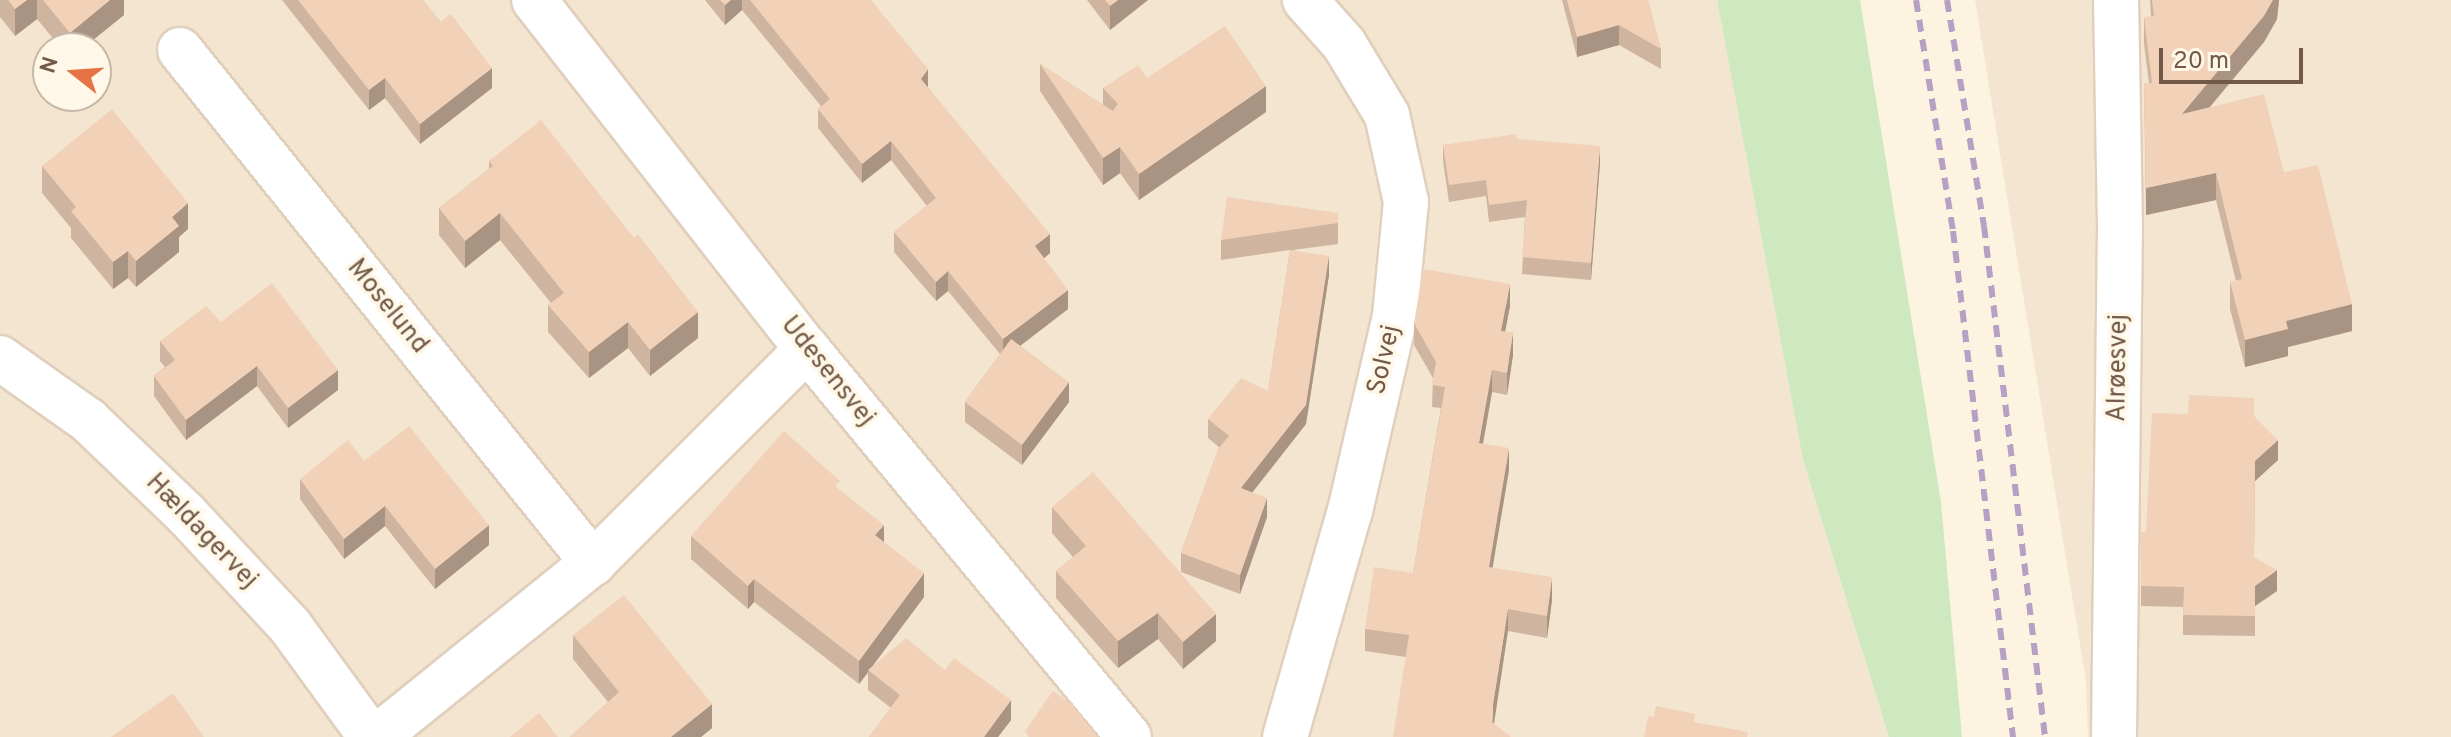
<!DOCTYPE html>
<html>
<head>
<meta charset="utf-8">
<style>
  body { margin:0 }
  #map { position:relative; width:2451px; height:737px; overflow:hidden; background:#fcf3e1; font-family:Overpass,sans-serif }
  div>[style] { position:absolute }
  .residential>* { inset:0; background:#f3e5d0 }
  .green>* { inset:0; background:#cee9c0 }
  .roads { filter:drop-shadow(2px 0 #e0cfbd) drop-shadow(-2px 0 #e0cfbd) drop-shadow(0 2px #e0cfbd) drop-shadow(0 -2px #e0cfbd) }
  .street>* { height:44px; margin:-22px; padding:0 22px; transform-origin:22px; border-radius:22px; background:#fff }
  .secondary>* { height:44px; margin:-22px; padding:0 22px; transform-origin:22px; border-radius:22px; background:#fff }
  .rail>* { height:6px; margin-top:-3px; transform-origin:0; background:repeating-linear-gradient(90deg,#b6a0c4 0 12px,transparent 0 20px) }
  .wall>* { inset:0; background:#cfb59f }
  .shaded-wall>* { inset:0; background:#a99382 }
  .building>* { inset:0; background:#f1d2b9 }
  span { translate:-50% -50%; white-space:nowrap; text-align:center; line-height:1.15; -webkit-text-stroke:7px #fff7e7; paint-order:stroke }
  .street-label { font-size:26px; color:#735a48 }
  .north { position:absolute; left:32px; top:32px; width:80px; height:80px; box-sizing:border-box; background:#fff7e7; border:2px solid #c7b8a7; border-radius:50%; rotate:287deg; font-size:22px; font-weight:700; line-height:32px; text-align:center; color:#735a48 }
  .north::after { content:''; display:block; margin:auto; width:28px; height:36px; background:#e57346; clip-path:polygon(50% 0,100% 100%,50% 72%,0 100%) }
  .scale { position:absolute; left:2159px; top:48px; width:144px; height:36px; box-sizing:border-box; border:4px solid #735a48; border-top:0; padding-left:10px; font-size:24px; line-height:28px; white-space:nowrap; color:#735a48; -webkit-text-stroke:6px #fff7e7; paint-order:stroke }
</style>
</head>
<body>
<div id="map">
  <div class="residential">
    <div style="clip-path:polygon(evenodd,0 0,1717px 0,1803px 460px,1889px 737px,0 737px,0 0,48px 48px,96px 48px,96px 96px,48px 96px,48px 48px)"></div>
    <div style="clip-path:polygon(1975px 0,2451px 0,2451px 737px,2088px 737px,2086px 681px)"></div>
  </div>
  <div class="green">
    <div style="clip-path:polygon(1717px 0,1860px 0,1941px 502px,1962px 737px,1889px 737px,1803px 460px)"></div>
  </div>
  <div class="roads">
    <div class="street">
      <div style="left:534px;top:0;width:443px;rotate:52deg"></div>
      <div style="left:807px;top:349px;width:504px;rotate:50.31deg"></div>
      <div style="left:180px;top:50px;width:659px;rotate:51.16deg"></div>
      <div style="left:377px;top:737px;width:277px;rotate:-38.9deg"></div>
      <div style="left:593px;top:563px;width:303px;rotate:-45deg"></div>
      <div style="left:1285px;top:737px;width:235px;rotate:-74deg"></div>
      <div style="left:1350px;top:511px;width:200px;rotate:-77deg"></div>
      <div style="left:1395px;top:316px;width:115px;rotate:-84.5deg"></div>
      <div style="left:1406px;top:202px;width:89px;rotate:-102.3deg"></div>
      <div style="left:1387px;top:115px;width:83px;rotate:-121.2deg"></div>
      <div style="left:1344px;top:44px;width:59px;rotate:-131.6deg"></div>
      <div style="left:2114px;top:737px;width:510px;rotate:-89.33deg"></div>
      <div style="left:2120px;top:227px;width:227px;rotate:-91deg"></div>
    </div>
    <div class="secondary">
      <div style="left:0;top:358px;width:108px;rotate:35.2deg"></div>
      <div style="left:88px;top:420px;width:136px;rotate:43.8deg"></div>
      <div style="left:186px;top:514px;width:153px;rotate:47.1deg"></div>
      <div style="left:290px;top:626px;width:137px;rotate:53.9deg"></div>
    </div>
  </div>
  <div class="rail">
    <div style="left:1916px;top:0;width:234px;rotate:80.9deg"></div>
    <div style="left:1953px;top:231px;width:510px;rotate:83.24deg"></div>
    <div style="left:1947px;top:0;width:229px;rotate:80.7deg"></div>
    <div style="left:1984px;top:226px;width:515px;rotate:83.19deg"></div>
  </div>
  <div class="wall">
    <div style="clip-path:polygon(0 0,124px 0,124px 15px,83px 48px,61px 48px,37px 19px,15px 36px,0 17px)"></div>
    <div style="clip-path:polygon(282px 0,423px 0,492px 88px,420px 144px,385px 98px,369px 110px)"></div>
    <div style="clip-path:polygon(705px 0,871px 0,928px 87px,1050px 253px,1044px 258px,1068px 309px,1020px 346px,1069px 402px,1022px 465px,965px 422px,965px 402px,1000px 354px,948px 291px,936px 301px,894px 252px,894px 232px,927px 206px,891px 160px,862px 183px,818px 128px,818px 109px,821px 106px,742px 10px,725px 25px)"></div>
    <div style="clip-path:polygon(1087px 0,1148px 0,1110px 30px)"></div>
    <div style="clip-path:polygon(1562px 0,1647px 0,1661px 49px,1661px 69px,1619px 45px,1577px 57px)"></div>
    <div style="clip-path:polygon(2150px 0,2279px 0,2277px 19px,2264px 42px,2210px 107px,2284px 172px,2352px 331px,2288px 347px,2288px 356px,2245px 367px,2230px 309px,2230px 282px,2236px 281px,2216px 200px,2146px 215px,2144px 83px,2149px 83px,2144px 44px,2144px 17px,2151px 17px)"></div>
    <div style="clip-path:polygon(1040px 64px,1103px 105px,1103px 88px,1147px 78px,1266px 112px,1139px 200px,1120px 173px,1103px 185px,1040px 91px)"></div>
    <div style="clip-path:polygon(1517px 139px,1600px 163px,1591px 280px,1522px 274px,1525px 217px,1489px 222px,1486px 196px,1449px 202px,1443px 161px,1443px 145px)"></div>
    <div style="clip-path:polygon(489px 161px,634px 238px,698px 338px,650px 376px,628px 348px,589px 378px,548px 332px,548px 305px,551px 303px,500px 240px,465px 268px,439px 235px,439px 208px,489px 169px)"></div>
    <div style="clip-path:polygon(42px 166px,188px 229px,179px 237px,179px 252px,136px 287px,128px 278px,113px 289px,71px 238px,71px 228px,42px 193px)"></div>
    <div style="clip-path:polygon(1338px 213px,1338px 244px,1293px 250px,1329px 275px,1306px 424px,1252px 492px,1267px 517px,1240px 594px,1181px 572px,1181px 553px,1219px 447px,1208px 438px,1208px 419px,1268px 391px,1290px 250px,1221px 260px,1221px 240px)"></div>
    <div style="clip-path:polygon(1510px 306px,1505px 331px,1513px 355px,1507px 395px,1492px 392px,1483px 444px,1509px 470px,1492px 568px,1552px 600px,1547px 638px,1508px 631px,1406px 657px,1365px 651px,1365px 629px,1413px 573px,1441px 408px,1432px 407px,1433px 378px,1414px 345px,1414px 323px)"></div>
    <div style="clip-path:polygon(221px 322px,338px 390px,288px 428px,257px 386px,186px 440px,154px 396px,154px 376px,165px 367px,160px 361px,160px 341px)"></div>
    <div style="clip-path:polygon(2254px 416px,2278px 460px,2255px 481px,2254px 557px,2277px 591px,2255px 606px,2255px 636px,2183px 635px,2183px 607px,2141px 606px,2141px 532px,2146px 532px)"></div>
    <div style="clip-path:polygon(364px 461px,489px 545px,435px 589px,385px 526px,344px 559px,300px 499px,300px 479px)"></div>
    <div style="clip-path:polygon(840px 490px,884px 543px,924px 597px,872px 667px,945px 670px,1011px 720px,998px 737px,869px 737px,891px 708px,868px 690px,868px 673px,859px 684px,754px 602px,748px 609px,691px 559px,691px 536px)"></div>
    <div style="clip-path:polygon(1052px 507px,1216px 641px,1183px 669px,1158px 639px,1118px 668px,1056px 598px,1056px 571px,1073px 557px,1052px 533px)"></div>
    <div style="clip-path:polygon(573px 635px,712px 728px,701px 737px,570px 737px,608px 702px,573px 659px)"></div>
  </div>
  <div class="shaded-wall">
    <div style="clip-path:polygon(27px 0,37px 0,37px 19px,15px 36px,15px 9px)"></div>
    <div style="clip-path:polygon(110px 0,124px 0,124px 15px,83px 48px,70px 48px,70px 33px)"></div>
    <div style="clip-path:polygon(731px 0,742px 0,742px 10px,725px 25px,725px 5px)"></div>
    <div style="clip-path:polygon(1118px 0,1148px 0,1110px 30px,1110px 6px)"></div>
    <div style="clip-path:polygon(2273px 0,2279px 0,2277px 19px,2264px 42px,2182px 140px,2182px 114px)"></div>
    <div style="clip-path:polygon(1619px 25px,1619px 45px,1577px 57px,1577px 37px)"></div>
    <div style="clip-path:polygon(492px 68px,492px 88px,420px 144px,420px 124px)"></div>
    <div style="clip-path:polygon(928px 69px,928px 88px,921px 79px)"></div>
    <div style="clip-path:polygon(385px 78px,385px 98px,369px 110px,369px 90px)"></div>
    <div style="clip-path:polygon(1266px 86px,1266px 112px,1139px 200px,1139px 174px)"></div>
    <div style="clip-path:polygon(891px 141px,891px 160px,862px 183px,862px 164px)"></div>
    <div style="clip-path:polygon(1600px 146px,1600px 163px,1591px 280px,1591px 263px)"></div>
    <div style="clip-path:polygon(1120px 147px,1120px 173px,1103px 185px,1103px 158px)"></div>
    <div style="clip-path:polygon(2216px 173px,2216px 200px,2146px 215px,2146px 188px)"></div>
    <div style="clip-path:polygon(188px 203px,188px 229px,179px 237px,179px 252px,136px 287px,136px 261px,172px 217px)"></div>
    <div style="clip-path:polygon(500px 213px,500px 240px,465px 268px,465px 241px)"></div>
    <div style="clip-path:polygon(1050px 234px,1050px 253px,1035px 266px,1035px 246px)"></div>
    <div style="clip-path:polygon(128px 251px,128px 278px,113px 289px,113px 262px)"></div>
    <div style="clip-path:polygon(1329px 256px,1329px 275px,1306px 424px,1241px 507px,1241px 488px)"></div>
    <div style="clip-path:polygon(948px 271px,948px 291px,936px 301px,936px 282px)"></div>
    <div style="clip-path:polygon(1510px 284px,1510px 306px,1501px 353px,1501px 331px)"></div>
    <div style="clip-path:polygon(1068px 290px,1068px 309px,1003px 359px,1003px 339px)"></div>
    <div style="clip-path:polygon(2352px 304px,2352px 331px,2288px 347px,2288px 356px,2245px 367px,2245px 340px,2286px 321px)"></div>
    <div style="clip-path:polygon(698px 312px,698px 338px,650px 376px,650px 350px)"></div>
    <div style="clip-path:polygon(628px 322px,628px 348px,589px 378px,589px 352px)"></div>
    <div style="clip-path:polygon(1513px 332px,1513px 355px,1507px 395px,1507px 373px)"></div>
    <div style="clip-path:polygon(257px 366px,257px 386px,186px 440px,186px 420px)"></div>
    <div style="clip-path:polygon(338px 370px,338px 390px,288px 428px,288px 408px)"></div>
    <div style="clip-path:polygon(1492px 370px,1492px 392px,1479px 465px,1479px 443px)"></div>
    <div style="clip-path:polygon(1069px 382px,1069px 402px,1022px 465px,1022px 445px)"></div>
    <div style="clip-path:polygon(2278px 440px,2278px 460px,2255px 481px,2255px 461px)"></div>
    <div style="clip-path:polygon(1509px 448px,1509px 470px,1489px 589px,1489px 567px)"></div>
    <div style="clip-path:polygon(1267px 498px,1267px 517px,1240px 594px,1240px 575px)"></div>
    <div style="clip-path:polygon(385px 506px,385px 526px,344px 559px,344px 539px)"></div>
    <div style="clip-path:polygon(489px 525px,489px 545px,435px 589px,435px 569px)"></div>
    <div style="clip-path:polygon(884px 525px,884px 548px,875px 535px)"></div>
    <div style="clip-path:polygon(2277px 570px,2277px 591px,2255px 606px,2255px 586px)"></div>
    <div style="clip-path:polygon(924px 573px,924px 597px,859px 684px,859px 661px)"></div>
    <div style="clip-path:polygon(1552px 577px,1552px 600px,1547px 638px,1547px 616px)"></div>
    <div style="clip-path:polygon(754px 579px,754px 602px,748px 609px,748px 586px)"></div>
    <div style="clip-path:polygon(1508px 609px,1508px 631px,1492px 737px,1493px 704px)"></div>
    <div style="clip-path:polygon(1158px 613px,1158px 639px,1118px 668px,1118px 641px)"></div>
    <div style="clip-path:polygon(1216px 614px,1216px 641px,1183px 669px,1183px 642px)"></div>
    <div style="clip-path:polygon(1011px 700px,1011px 720px,998px 737px,984px 737px)"></div>
    <div style="clip-path:polygon(712px 704px,712px 728px,701px 737px,671px 737px)"></div>
  </div>
  <div class="building">
    <div style="clip-path:polygon(8px 0,27px 0,15px 9px)"></div>
    <div style="clip-path:polygon(43px 0,110px 0,70px 33px)"></div>
    <div style="clip-path:polygon(298px 0,423px 0,440px 22px,451px 14px,492px 68px,420px 124px,385px 78px,369px 90px)"></div>
    <div style="clip-path:polygon(720px 0,731px 0,725px 5px)"></div>
    <div style="clip-path:polygon(750px 0,871px 0,928px 69px,921px 79px,1050px 234px,1035px 246px,1068px 290px,1003px 339px,948px 271px,936px 282px,894px 232px,936px 198px,891px 141px,862px 164px,818px 109px,830px 99px)"></div>
    <div style="clip-path:polygon(1105px 0,1118px 0,1110px 6px)"></div>
    <div style="clip-path:polygon(1567px 0,1647px 0,1649px 2px,1661px 49px,1619px 25px,1577px 37px)"></div>
    <div style="clip-path:polygon(2152px 0,2273px 0,2264px 16px,2182px 114px,2264px 94px,2284px 172px,2318px 165px,2352px 304px,2286px 321px,2288px 329px,2245px 340px,2230px 282px,2242px 279px,2216px 173px,2146px 188px,2144px 83px,2152px 83px,2144px 17px,2154px 16px)"></div>
    <div style="clip-path:polygon(1225px 26px,1266px 86px,1139px 174px,1120px 147px,1103px 158px,1040px 64px,1113px 111px,1118px 104px,1103px 88px,1138px 65px,1147px 78px)"></div>
    <div style="clip-path:polygon(112px 109px,188px 203px,172px 217px,179px 226px,136px 261px,128px 251px,113px 262px,71px 211px,76px 207px,42px 166px)"></div>
    <div style="clip-path:polygon(541px 120px,634px 238px,638px 234px,698px 312px,650px 350px,628px 322px,589px 352px,548px 305px,564px 293px,500px 213px,465px 241px,439px 208px,493px 166px,489px 161px)"></div>
    <div style="clip-path:polygon(1516px 134px,1517px 139px,1600px 146px,1591px 263px,1522px 257px,1527px 200px,1489px 205px,1486px 180px,1449px 185px,1443px 145px)"></div>
    <div style="clip-path:polygon(1227px 197px,1338px 213px,1338px 223px,1221px 240px)"></div>
    <div style="clip-path:polygon(1290px 250px,1329px 256px,1306px 405px,1241px 488px,1267px 498px,1240px 575px,1181px 553px,1218px 449px,1229px 436px,1208px 419px,1241px 378px,1268px 391px)"></div>
    <div style="clip-path:polygon(1423px 269px,1510px 284px,1501px 331px,1513px 332px,1507px 373px,1492px 370px,1479px 443px,1509px 448px,1489px 567px,1552px 577px,1547px 616px,1508px 609px,1493px 704px,1492px 722px,1511px 737px,1393px 737px,1409px 635px,1365px 629px,1374px 567px,1413px 573px,1445px 387px,1432px 385px,1436px 362px,1414px 323px)"></div>
    <div style="clip-path:polygon(272px 283px,338px 370px,288px 408px,257px 366px,186px 420px,154px 376px,175px 360px,160px 341px,206px 306px,221px 322px)"></div>
    <div style="clip-path:polygon(1011px 339px,1069px 382px,1022px 445px,965px 402px)"></div>
    <div style="clip-path:polygon(2189px 395px,2254px 398px,2254px 416px,2278px 440px,2255px 461px,2254px 557px,2277px 570px,2255px 586px,2255px 616px,2183px 615px,2184px 587px,2141px 586px,2141px 532px,2146px 532px,2152px 413px,2188px 414px)"></div>
    <div style="clip-path:polygon(409px 426px,489px 525px,435px 569px,385px 506px,344px 539px,300px 479px,348px 440px,364px 461px)"></div>
    <div style="clip-path:polygon(784px 431px,840px 481px,835px 486px,884px 525px,875px 535px,924px 573px,859px 661px,754px 579px,748px 586px,691px 536px)"></div>
    <div style="clip-path:polygon(1093px 472px,1216px 614px,1183px 642px,1158px 613px,1118px 641px,1056px 571px,1086px 546px,1052px 507px)"></div>
    <div style="clip-path:polygon(624px 595px,712px 704px,671px 737px,570px 737px,619px 692px,573px 635px)"></div>
    <div style="clip-path:polygon(906px 638px,945px 670px,954px 658px,1011px 700px,984px 737px,869px 737px,900px 695px,868px 670px)"></div>
    <div style="clip-path:polygon(1053px 691px,1073px 705px,1097px 737px,1029px 737px,1025px 731px)"></div>
    <div style="clip-path:polygon(173px 693px,204px 737px,111px 737px)"></div>
    <div style="clip-path:polygon(1656px 706px,1695px 714px,1694px 722px,1748px 732px,1747px 737px,1644px 737px,1648px 716px,1654px 717px)"></div>
    <div style="clip-path:polygon(539px 713px,558px 737px,510px 737px)"></div>
  </div>
  <div class="street-label">
    <span style="left:387px;top:307px;rotate:51deg">Moselund</span>
    <span style="left:1385px;top:360px;rotate:-77deg">Solvej</span>
    <span style="left:2119px;top:368px;rotate:-89deg">Alrøesvej</span>
    <span style="left:827px;top:372px;rotate:51deg">Udesensvej</span>
    <span style="left:201px;top:532px;rotate:46deg">Hældagervej</span>
  </div>
  <div class="north">N</div>
  <div class="scale">20 m</div>
</div>
</body>
</html>
